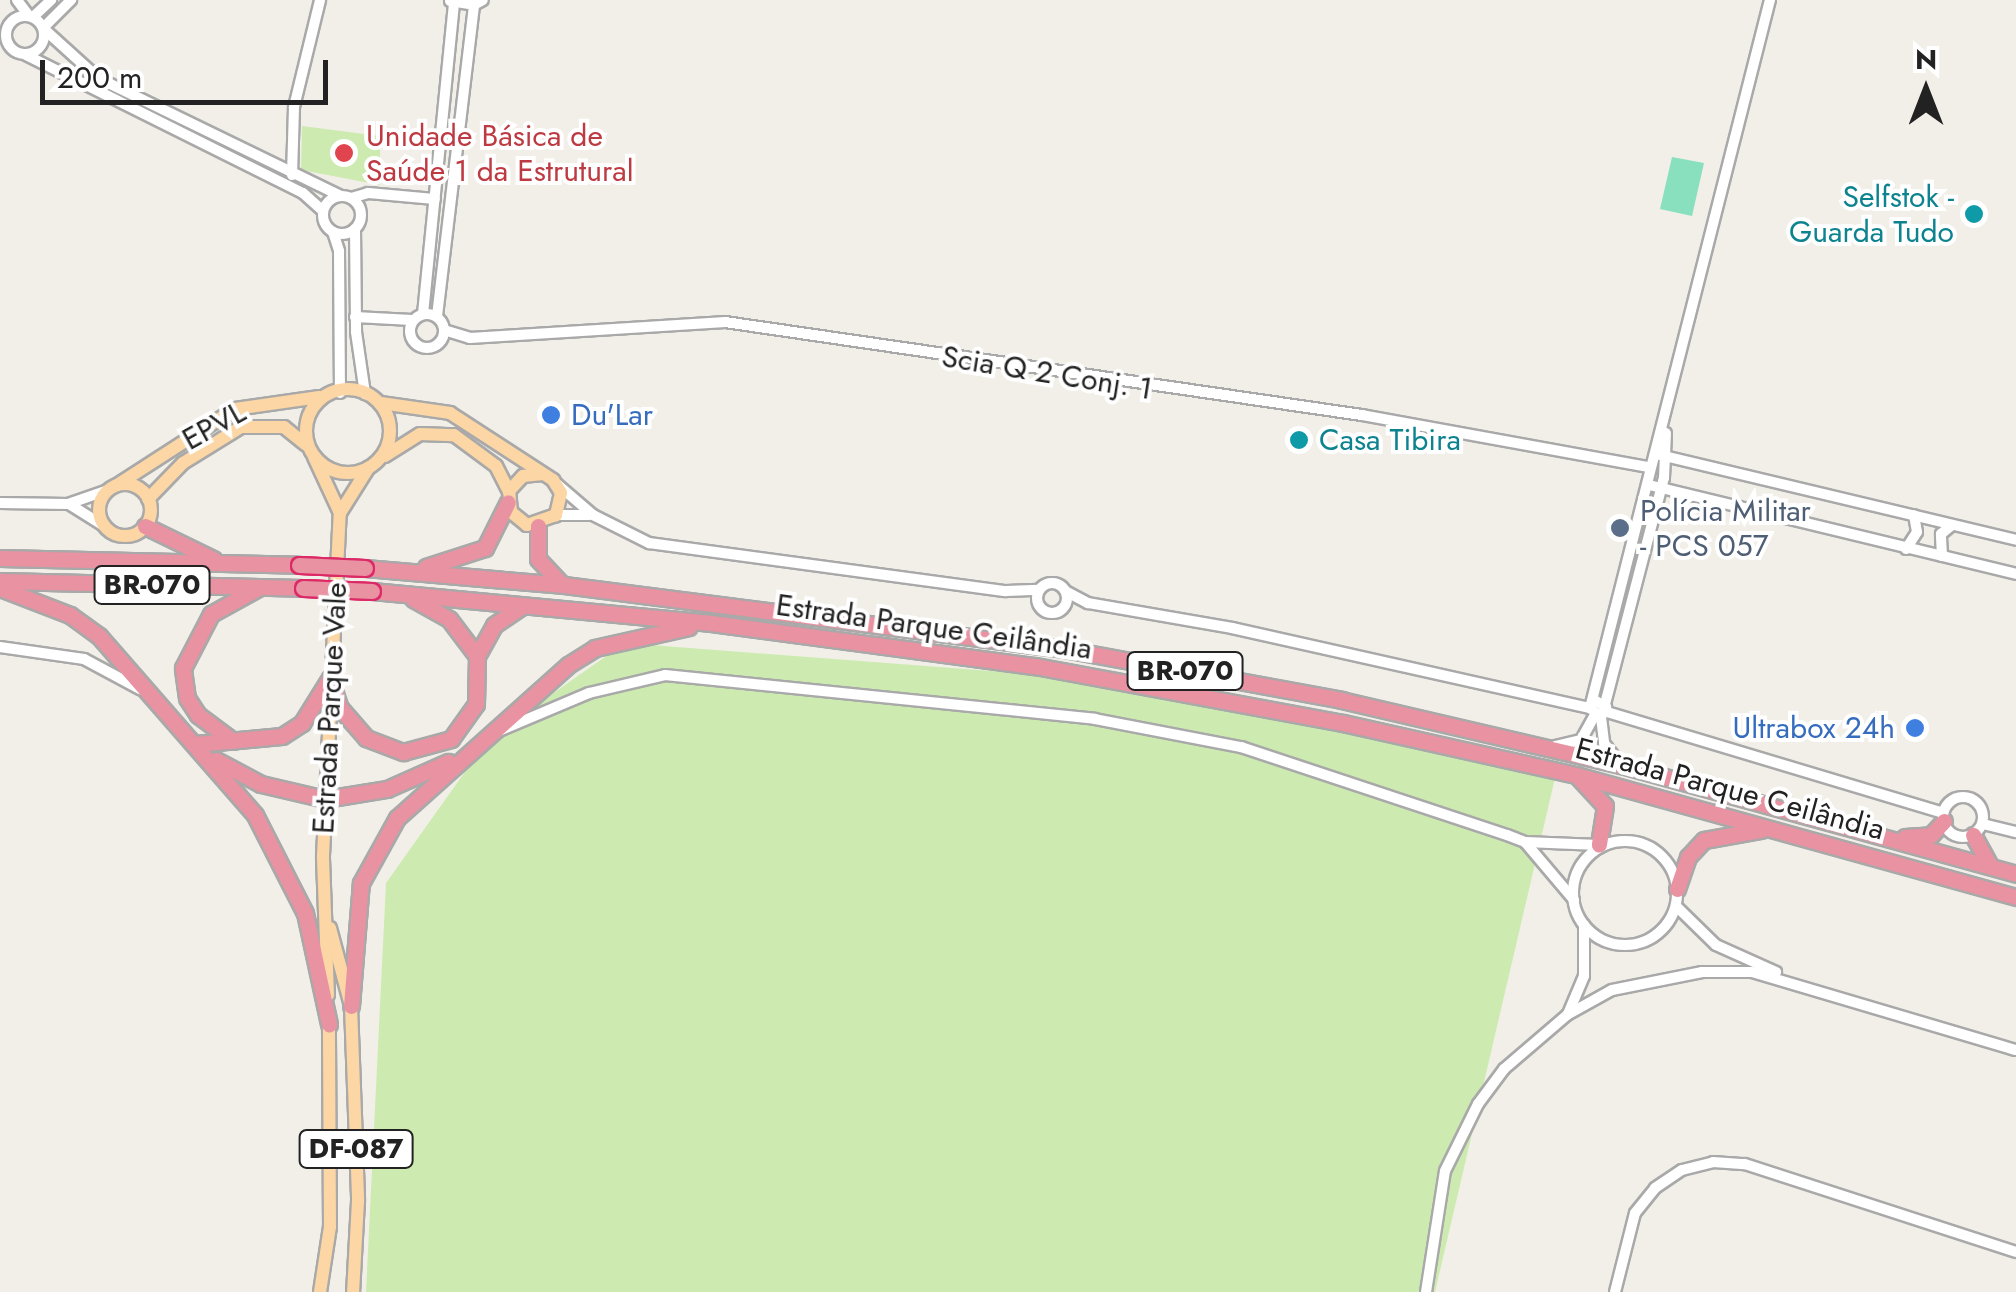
<!DOCTYPE html>
<html>
<head>
<meta charset="utf-8">
<style>
  body { margin:0 }
  #map { position:relative; width:2016px; height:1292px; overflow:hidden; background:#f2efe9; font-family:Jost,sans-serif }
  div>[style] { position:absolute }
  .grass>* { inset:0; background:#cdebb0 }
  .pitch>* { inset:0; background:#88e0be }
  .roads { filter:drop-shadow(2px 0 #a9a9a9) drop-shadow(-2px 0 #a9a9a9) drop-shadow(0 2px #a9a9a9) drop-shadow(0 -2px #a9a9a9) }
  .tertiary>* { height:10px; margin:-5px; padding:0 5px; transform-origin:5px; border-radius:5px; background:#fff }
  .tertiary>.ring { margin:-5px; padding:0; box-sizing:content-box; background:none; border:10px solid #fff; border-radius:50% }
  .primary>* { height:12px; margin:-6px; padding:0 6px; transform-origin:6px; border-radius:6px; background:#fcd6a4 }
  .primary>.ring { margin:-6px; padding:0; box-sizing:content-box; background:none; border:12px solid #fcd6a4; border-radius:50% }
  .motorway>* { height:15px; margin:-7.5px; padding:0 7.5px; transform-origin:7.5px; border-radius:7.5px; background:#e892a2 }
  .bridges { filter:drop-shadow(2px 0 #dc2a67) drop-shadow(-2px 0 #dc2a67) drop-shadow(0 2px #dc2a67) drop-shadow(0 -2px #dc2a67) }
  .motorway-bridge>* { height:15px; margin:-7.5px; padding:0 7.5px; transform-origin:7.5px; border-radius:7.5px; background:#e892a2 }
  .dots>* { width:28px; height:28px; translate:-50% -50%; box-sizing:border-box; border:5px solid #fff; border-radius:50% }
  span { translate:-50% -50%; white-space:nowrap; text-align:center; line-height:1.15; -webkit-text-stroke:8px #fff; paint-order:stroke }
  .shield-label span { padding:2px 8px; background:#fff; border:2px solid; border-radius:8px; -webkit-text-stroke-width:0 }
  .shield-label { font-size:28px; color:#222; font-weight:700 }
  .health-label { font-size:30px; color:#be3a42 }
  .left { translate:0 -50%; text-align:left }
  .culture-label { font-size:30px; color:#0d838f }
  .right { translate:-100% -50%; text-align:right }
  .street-label { font-size:30px; color:#222 }
  .shop-label { font-size:30px; color:#366cbe }
  .service-label { font-size:30px; color:#4e5e75 }
  .north { position:absolute; left:1876px; top:40px; width:100px; height:100px; -webkit-text-stroke:8px #fff; paint-order:stroke; rotate:0deg; font-size:28px; font-weight:700; line-height:40px; text-align:center; color:#222 }
  .north::after { content:''; display:block; margin:auto; width:35px; height:45px; background:#222; clip-path:polygon(50% 0,100% 100%,50% 72%,0 100%) }
  .scale { position:absolute; left:40px; top:60px; width:288px; height:45px; box-sizing:border-box; border:5px solid #222; border-top:0; padding-left:12px; font-size:30px; line-height:35px; white-space:nowrap; color:#222; -webkit-text-stroke:8px #fff; paint-order:stroke }
</style>
</head>
<body>
<div id="map">
  <div class="grass">
    <div style="clip-path:polygon(302px 126px,380px 136px,380px 185px,301px 170px)"></div>
    <div style="clip-path:polygon(625px 643px,1109px 680px,1559px 761px,1435px 1292px,366px 1292px,386px 883px,489px 738px)"></div>
  </div>
  <div class="pitch">
    <div style="clip-path:polygon(1672px 157px,1704px 163px,1692px 216px,1660px 209px)"></div>
  </div>
  <div class="roads">
    <div class="tertiary">
      <div style="left:17px;top:0;width:20px;rotate:53deg"></div>
      <div style="left:450px;top:1px;width:24px;rotate:9deg"></div>
      <div style="left:474px;top:5px;width:10px;rotate:-29deg"></div>
      <div class="ring" style="left:6px;top:16px;width:28px;height:28px"></div>
      <div style="left:33px;top:17px;width:25px;rotate:-43deg"></div>
      <div style="left:43px;top:28px;width:40px;rotate:-45deg"></div>
      <div style="left:44px;top:29px;width:73px;rotate:42.2deg"></div>
      <div style="left:98px;top:78px;width:270px;rotate:25.9deg"></div>
      <div style="left:26px;top:55px;width:309px;rotate:26.5deg"></div>
      <div style="left:303px;top:193px;width:27px;rotate:42deg"></div>
      <div style="left:292px;top:175px;width:68px;rotate:-88.3deg"></div>
      <div style="left:294px;top:107px;width:110px;rotate:-76.3deg"></div>
      <div class="ring" style="left:323px;top:196px;width:28px;height:28px"></div>
      <div style="left:351px;top:198px;width:18px;rotate:-16deg"></div>
      <div style="left:368px;top:193px;width:67px;rotate:5.1deg"></div>
      <div style="left:355px;top:229px;width:103px;rotate:89.4deg"></div>
      <div style="left:356px;top:332px;width:63px;rotate:81.7deg"></div>
      <div style="left:333px;top:232px;width:20px;rotate:72deg"></div>
      <div style="left:339px;top:251px;width:142px;rotate:89.6deg"></div>
      <div class="ring" style="left:410px;top:314px;width:24px;height:24px"></div>
      <div style="left:423px;top:314px;width:312px;rotate:-84.3deg"></div>
      <div style="left:437px;top:316px;width:313px;rotate:-83.2deg"></div>
      <div style="left:355px;top:317px;width:57px;rotate:3deg"></div>
      <div style="left:444px;top:330px;width:27px;rotate:17deg"></div>
      <div style="left:470px;top:338px;width:256px;rotate:-3.6deg"></div>
      <div style="left:725px;top:322px;width:644px;rotate:8.31deg"></div>
      <div style="left:1362px;top:415px;width:292px;rotate:10.3deg"></div>
      <div style="left:1656px;top:454px;width:370px;rotate:13.4deg"></div>
      <div style="left:557px;top:484px;width:48px;rotate:40.7deg"></div>
      <div style="left:593px;top:515px;width:63px;rotate:26.6deg"></div>
      <div style="left:649px;top:543px;width:360px;rotate:7.7deg"></div>
      <div style="left:1006px;top:591px;width:33px;rotate:-2deg"></div>
      <div style="left:1649px;top:485px;width:378px;rotate:13.6deg"></div>
      <div style="left:0;top:503px;width:68px;rotate:0.8deg"></div>
      <div style="left:68px;top:504px;width:42px;rotate:-19.3deg"></div>
      <div style="left:69px;top:504px;width:41px;rotate:32.2deg"></div>
      <div style="left:556px;top:515px;width:33px"></div>
      <div style="left:1906px;top:549px;width:20px;rotate:-57deg"></div>
      <div style="left:1917px;top:532px;width:17px;rotate:-100deg"></div>
      <div style="left:1942px;top:556px;width:22px;rotate:-93deg"></div>
      <div style="left:1941px;top:534px;width:14px;rotate:-39deg"></div>
      <div class="ring" style="left:1037px;top:583px;width:20px;height:20px"></div>
      <div style="left:1067px;top:592px;width:24px;rotate:28deg"></div>
      <div style="left:1088px;top:603px;width:146px;rotate:9.8deg"></div>
      <div style="left:1232px;top:628px;width:367px;rotate:12.6deg"></div>
      <div style="left:0;top:647px;width:85px;rotate:8.1deg"></div>
      <div style="left:84px;top:659px;width:64px;rotate:28.2deg"></div>
      <div style="left:1596px;top:701px;width:12px;rotate:31deg"></div>
      <div style="left:1606px;top:707px;width:11px;rotate:117deg"></div>
      <div style="left:1601px;top:717px;width:14px;rotate:-141deg"></div>
      <div style="left:1590px;top:708px;width:731px;rotate:-75.74deg"></div>
      <div style="left:1605px;top:704px;width:234px;rotate:-75.4deg"></div>
      <div style="left:1664px;top:478px;width:45px;rotate:-87.5deg"></div>
      <div style="left:1607px;top:712px;width:351px;rotate:16.7deg"></div>
      <div style="left:1601px;top:717px;width:26px;rotate:83deg"></div>
      <div style="left:1604px;top:743px;width:26px;rotate:53deg"></div>
      <div style="left:499px;top:731px;width:98px;rotate:-22.9deg"></div>
      <div style="left:589px;top:693px;width:78px;rotate:-13.3deg"></div>
      <div style="left:665px;top:675px;width:432px;rotate:5.8deg"></div>
      <div style="left:1095px;top:719px;width:149px;rotate:10.9deg"></div>
      <div style="left:1241px;top:747px;width:280px;rotate:18.3deg"></div>
      <div style="left:1507px;top:835px;width:19px;rotate:21deg"></div>
      <div style="left:1525px;top:842px;width:76px;rotate:49.8deg"></div>
      <div style="left:1555px;top:746px;width:27px;rotate:-13deg"></div>
      <div style="left:1581px;top:740px;width:26px;rotate:-61deg"></div>
      <div class="ring" style="left:1943px;top:797px;width:30px;height:30px"></div>
      <div style="left:1983px;top:824px;width:34px;rotate:14deg"></div>
      <div class="ring" style="left:1573px;top:841px;width:94px;height:94px"></div>
      <div style="left:1525px;top:842px;width:74px;rotate:2.3deg"></div>
      <div style="left:1677px;top:907px;width:54px;rotate:44.3deg"></div>
      <div style="left:1716px;top:945px;width:66px;rotate:24.2deg"></div>
      <div style="left:1568px;top:1014px;width:41px;rotate:-67.2deg"></div>
      <div style="left:1584px;top:976px;width:51px;rotate:-90deg"></div>
      <div style="left:1426px;top:1292px;width:122px;rotate:-81.1deg"></div>
      <div style="left:1445px;top:1171px;width:75px;rotate:-63.8deg"></div>
      <div style="left:1478px;top:1104px;width:44px;rotate:-53.4deg"></div>
      <div style="left:1504px;top:1069px;width:83px;rotate:-40.6deg"></div>
      <div style="left:1567px;top:1015px;width:51px;rotate:-29.1deg"></div>
      <div style="left:1612px;top:990px;width:92px;rotate:-11.3deg"></div>
      <div style="left:1702px;top:972px;width:50px"></div>
      <div style="left:1752px;top:972px;width:275px;rotate:16.5deg"></div>
      <div style="left:1615px;top:1292px;width:81px;rotate:-75.8deg"></div>
      <div style="left:1635px;top:1213px;width:32px;rotate:-51deg"></div>
      <div style="left:1655px;top:1188px;width:32px;rotate:-34deg"></div>
      <div style="left:1682px;top:1170px;width:32px;rotate:-14deg"></div>
      <div style="left:1713px;top:1162px;width:32px;rotate:4deg"></div>
      <div style="left:1745px;top:1164px;width:285px;rotate:18deg"></div>
    </div>
    <div class="primary">
      <div class="ring" style="left:306px;top:389px;width:72px;height:72px"></div>
      <div style="left:381px;top:403px;width:70px;rotate:8.2deg"></div>
      <div style="left:450px;top:413px;width:123px;rotate:33deg"></div>
      <div style="left:553px;top:480px;width:15px;rotate:58deg"></div>
      <div style="left:561px;top:493px;width:23px;rotate:103deg"></div>
      <div style="left:556px;top:515px;width:31px;rotate:161deg"></div>
      <div style="left:527px;top:525px;width:21px;rotate:-141deg"></div>
      <div style="left:511px;top:512px;width:21px;rotate:-95deg"></div>
      <div style="left:509px;top:491px;width:21px;rotate:-47deg"></div>
      <div style="left:523px;top:476px;width:20px;rotate:-6deg"></div>
      <div style="left:385px;top:456px;width:41px;rotate:-32.2deg"></div>
      <div style="left:420px;top:434px;width:34px;rotate:2deg"></div>
      <div style="left:454px;top:435px;width:52px;rotate:36.4deg"></div>
      <div style="left:496px;top:466px;width:28px;rotate:63deg"></div>
      <div style="left:314px;top:457px;width:62px;rotate:65.1deg"></div>
      <div class="ring" style="left:99px;top:484px;width:40px;height:40px"></div>
      <div style="left:117px;top:485px;width:140px;rotate:-32.8deg"></div>
      <div style="left:235px;top:409px;width:85px;rotate:-8.1deg"></div>
      <div style="left:148px;top:499px;width:50px;rotate:-45.8deg"></div>
      <div style="left:183px;top:463px;width:68px;rotate:-31.8deg"></div>
      <div style="left:241px;top:427px;width:43px"></div>
      <div style="left:284px;top:427px;width:28px;rotate:39deg"></div>
      <div style="left:330px;top:928px;width:81px;rotate:74.9deg"></div>
      <div style="left:351px;top:1006px;width:195px;rotate:87.9deg"></div>
      <div style="left:358px;top:1201px;width:91px;rotate:93.1deg"></div>
      <div style="left:328px;top:995px;width:139px;rotate:-92.1deg"></div>
      <div style="left:323px;top:856px;width:343px;rotate:-87.2deg"></div>
      <div style="left:340px;top:513px;width:54px;rotate:-57.8deg"></div>
      <div style="left:320px;top:1292px;width:66px;rotate:-81.3deg"></div>
      <div style="left:330px;top:1227px;width:212px;rotate:-90.3deg"></div>
    </div>
    <div class="motorway">
      <div style="left:145px;top:526px;width:76px;rotate:25.9deg"></div>
      <div style="left:538px;top:526px;width:33px;rotate:90deg"></div>
      <div style="left:538px;top:559px;width:33px;rotate:47deg"></div>
      <div style="left:0;top:558px;width:299px;rotate:1.3deg"></div>
      <div style="left:426px;top:567px;width:62px;rotate:-17.9deg"></div>
      <div style="left:485px;top:548px;width:51px;rotate:-63.4deg"></div>
      <div style="left:365px;top:568px;width:200px;rotate:4.9deg"></div>
      <div style="left:564px;top:585px;width:499px;rotate:7.3deg"></div>
      <div style="left:1059px;top:648px;width:287px;rotate:10.4deg"></div>
      <div style="left:1341px;top:700px;width:287px;rotate:13.1deg"></div>
      <div style="left:1621px;top:765px;width:410px;rotate:15.4deg"></div>
      <div style="left:0;top:581px;width:303px;rotate:1.3deg"></div>
      <div style="left:0;top:588px;width:75px;rotate:21.1deg"></div>
      <div style="left:70px;top:615px;width:36px;rotate:36deg"></div>
      <div style="left:99px;top:636px;width:237px;rotate:48.9deg"></div>
      <div style="left:255px;top:815px;width:110px;rotate:63deg"></div>
      <div style="left:305px;top:913px;width:114px;rotate:77.8deg"></div>
      <div style="left:372px;top:591px;width:341px;rotate:5.4deg"></div>
      <div style="left:711px;top:623px;width:327px;rotate:7.6deg"></div>
      <div style="left:1035px;top:666px;width:313px;rotate:10.5deg"></div>
      <div style="left:1343px;top:723px;width:239px;rotate:12.6deg"></div>
      <div style="left:1576px;top:775px;width:457px;rotate:15.5deg"></div>
      <div style="left:477px;top:656px;width:35px;rotate:-61deg"></div>
      <div style="left:494px;top:625px;width:34px;rotate:-34deg"></div>
      <div style="left:330px;top:678px;width:32px;rotate:72deg"></div>
      <div style="left:340px;top:708px;width:40px;rotate:49deg"></div>
      <div style="left:366px;top:738px;width:40px;rotate:21deg"></div>
      <div style="left:403px;top:752px;width:50px;rotate:-15.2deg"></div>
      <div style="left:451px;top:739px;width:43px;rotate:-54.5deg"></div>
      <div style="left:476px;top:704px;width:48px;rotate:-88.8deg"></div>
      <div style="left:477px;top:656px;width:46px;rotate:-127.1deg"></div>
      <div style="left:449px;top:619px;width:41px;rotate:-150.9deg"></div>
      <div style="left:233px;top:741px;width:44px;rotate:-143.4deg"></div>
      <div style="left:198px;top:715px;width:20px;rotate:-123deg"></div>
      <div style="left:187px;top:698px;width:30px;rotate:-98deg"></div>
      <div style="left:183px;top:668px;width:61px;rotate:-62.6deg"></div>
      <div style="left:211px;top:614px;width:54px;rotate:-29deg"></div>
      <div style="left:195px;top:744px;width:87px;rotate:-5.3deg"></div>
      <div style="left:282px;top:736px;width:24px;rotate:-33deg"></div>
      <div style="left:302px;top:723px;width:53px;rotate:-58.1deg"></div>
      <div style="left:216px;top:760px;width:51px;rotate:28.1deg"></div>
      <div style="left:261px;top:784px;width:66px;rotate:13.2deg"></div>
      <div style="left:325px;top:799px;width:63px;rotate:-9.2deg"></div>
      <div style="left:387px;top:789px;width:67px;rotate:-23.9deg"></div>
      <div style="left:1579px;top:778px;width:38px;rotate:47deg"></div>
      <div style="left:1605px;top:806px;width:39px;rotate:99deg"></div>
      <div style="left:1973px;top:835px;width:33px;rotate:61deg"></div>
      <div style="left:1905px;top:837px;width:26px;rotate:-4deg"></div>
      <div style="left:1931px;top:835px;width:19px;rotate:-47deg"></div>
      <div style="left:1677px;top:889px;width:34px;rotate:-71deg"></div>
      <div style="left:1688px;top:857px;width:23px;rotate:-47deg"></div>
      <div style="left:1704px;top:840px;width:58px;rotate:-10deg"></div>
      <div style="left:351px;top:1006px;width:123px;rotate:-85.4deg"></div>
      <div style="left:361px;top:883px;width:74px;rotate:-61deg"></div>
      <div style="left:397px;top:818px;width:229px;rotate:-41.8deg"></div>
      <div style="left:568px;top:665px;width:32px;rotate:-32deg"></div>
      <div style="left:595px;top:648px;width:96px;rotate:-12.6deg"></div>
    </div>
  </div>
  <div class="bridges">
    <div class="motorway-bridge">
      <div style="left:299px;top:565px;width:66px;rotate:2.6deg"></div>
      <div style="left:303px;top:588px;width:69px;rotate:2.5deg"></div>
    </div>
  </div>
  <div class="dots">
    <div style="left:344px;top:153px;background:#e0444e"></div>
    <div style="left:1974px;top:214px;background:#0f9aa8"></div>
    <div style="left:551px;top:415px;background:#3f7fe0"></div>
    <div style="left:1299px;top:440px;background:#0f9aa8"></div>
    <div style="left:1620px;top:528px;background:#5c6f8a"></div>
    <div style="left:1915px;top:728px;background:#3f7fe0"></div>
  </div>
  <div class="shield-label">
    <span style="left:152px;top:585px">BR-070</span>
    <span style="left:1185px;top:671px">BR-070</span>
    <span style="left:356px;top:1149px">DF-087</span>
  </div>
  <div class="health-label">
    <span class="left" style="left:366px;top:153px">Unidade Básica de<br>Saúde 1 da Estrutural</span>
  </div>
  <div class="culture-label">
    <span class="right" style="left:1954px;top:214px">Selfstok -<br>Guarda Tudo</span>
    <span class="left" style="left:1319px;top:440px">Casa Tibira</span>
  </div>
  <div class="street-label">
    <span style="left:1047px;top:373px;rotate:9deg">Scia Q 2 Conj. 1</span>
    <span style="left:214px;top:426px;rotate:-29deg">EPVL</span>
    <span style="left:934px;top:627px;rotate:8deg">Estrada Parque Ceilândia</span>
    <span style="left:330px;top:708px;rotate:-87deg">Estrada Parque Vale</span>
    <span style="left:1730px;top:789px;rotate:15deg">Estrada Parque Ceilândia</span>
  </div>
  <div class="shop-label">
    <span class="left" style="left:571px;top:415px">Du'Lar</span>
    <span class="right" style="left:1895px;top:728px">Ultrabox 24h</span>
  </div>
  <div class="service-label">
    <span class="left" style="left:1640px;top:528px">Polícia Militar<br>- PCS 057</span>
  </div>
  <div class="north">N</div>
  <div class="scale">200 m</div>
</div>
</body>
</html>
